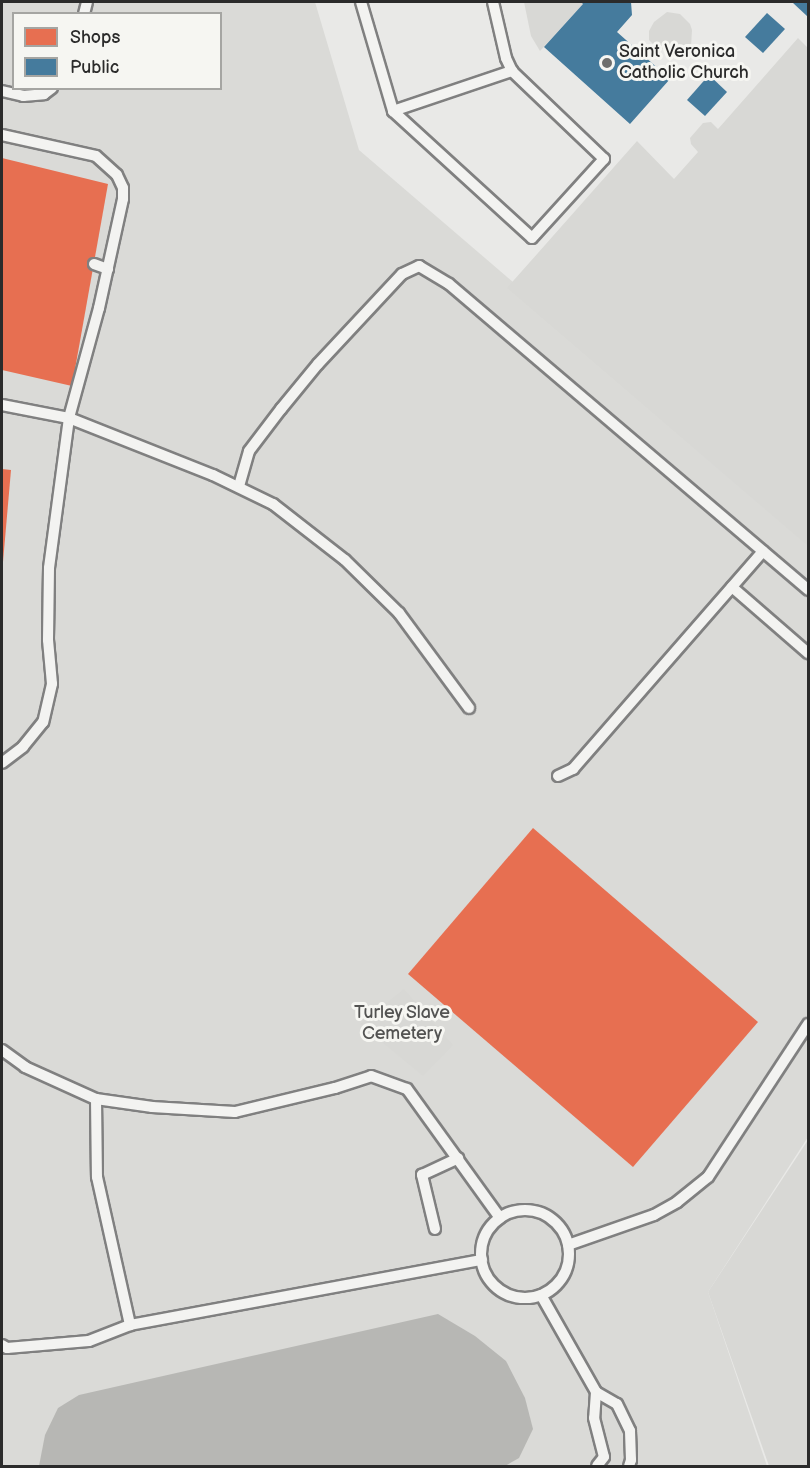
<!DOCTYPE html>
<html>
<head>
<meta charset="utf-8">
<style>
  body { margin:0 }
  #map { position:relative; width:810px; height:1468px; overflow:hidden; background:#e9e9e7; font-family:"Balsamiq Sans",sans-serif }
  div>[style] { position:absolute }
  .built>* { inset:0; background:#dadad7 }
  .green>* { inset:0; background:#d8d8d5 }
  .water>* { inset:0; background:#b7b7b4 }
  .shops>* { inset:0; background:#e76f51 }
  .public>* { inset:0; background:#457b9d }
  .roads { filter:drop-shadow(2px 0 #808080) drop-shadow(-2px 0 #808080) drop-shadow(0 2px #808080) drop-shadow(0 -2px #808080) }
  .service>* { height:10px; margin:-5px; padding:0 5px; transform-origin:5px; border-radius:5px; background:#f3f3f1 }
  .service>.ring { margin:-5px; padding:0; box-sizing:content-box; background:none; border:10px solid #f3f3f1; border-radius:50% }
  .dots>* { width:16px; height:16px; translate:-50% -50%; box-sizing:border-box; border:3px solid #f6f6f2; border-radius:50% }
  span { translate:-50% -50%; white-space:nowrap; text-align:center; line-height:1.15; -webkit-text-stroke:6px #f6f6f2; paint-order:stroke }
  .poi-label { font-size:18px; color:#2b2b2b }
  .left { translate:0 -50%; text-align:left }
  .park-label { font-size:18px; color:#535352 }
  .frame { position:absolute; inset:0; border:3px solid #2b2b2b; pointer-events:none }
  .legend { position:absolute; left:12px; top:12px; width:210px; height:78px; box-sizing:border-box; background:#f6f6f2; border:2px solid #a5a5a2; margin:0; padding:8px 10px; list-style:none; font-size:18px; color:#2b2b2b }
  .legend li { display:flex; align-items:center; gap:12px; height:30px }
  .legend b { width:30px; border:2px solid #a5a5a2 }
</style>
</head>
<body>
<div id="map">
  <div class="built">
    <div style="clip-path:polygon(evenodd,2px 2px,315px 2px,359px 150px,808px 535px,808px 1137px,708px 1292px,767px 1466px,2px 1466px,2px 2px,14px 14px,220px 14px,220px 88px,14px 88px,14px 14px)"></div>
  </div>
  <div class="green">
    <div style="clip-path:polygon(524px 2px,581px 2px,583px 4px,540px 51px,531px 36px)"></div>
    <div style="clip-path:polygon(667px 12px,680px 14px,690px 24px,692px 30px,691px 47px,682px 52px,657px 48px,649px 40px,649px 31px,654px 22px)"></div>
    <div style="clip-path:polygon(798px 38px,808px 48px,808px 546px,507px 288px,637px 141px,674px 179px,698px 152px,691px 144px,690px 138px,703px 123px,711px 122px,718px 129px)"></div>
    <div style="clip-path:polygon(404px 989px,453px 1045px,423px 1076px,360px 1024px)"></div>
    <div style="clip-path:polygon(808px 1140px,808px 1466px,769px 1466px,708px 1292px)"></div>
  </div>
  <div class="water">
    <div style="clip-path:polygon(438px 1314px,475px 1336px,506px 1361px,525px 1398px,533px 1429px,519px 1458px,505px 1466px,39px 1466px,45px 1435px,58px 1408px,79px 1395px)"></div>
  </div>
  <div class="shops">
    <div style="clip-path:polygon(2px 158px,108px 184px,72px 386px,2px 370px)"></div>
    <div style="clip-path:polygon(2px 469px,11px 470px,3px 562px,2px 562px)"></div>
    <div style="clip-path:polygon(533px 828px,758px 1022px,633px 1167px,408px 974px)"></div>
  </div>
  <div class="public">
    <div style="clip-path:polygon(581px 2px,631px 2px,632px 15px,617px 32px,670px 79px,630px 124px,544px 47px,583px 4px)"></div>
    <div style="clip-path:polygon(792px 2px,808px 2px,808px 17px)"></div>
    <div style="clip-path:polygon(767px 13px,785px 29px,763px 53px,745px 37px)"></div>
    <div style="clip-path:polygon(709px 75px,727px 92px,705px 116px,687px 100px)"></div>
  </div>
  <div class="roads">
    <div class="service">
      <div style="left:361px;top:2px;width:114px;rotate:73.6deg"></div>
      <div style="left:393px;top:111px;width:188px;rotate:42.4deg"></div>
      <div style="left:532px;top:238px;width:107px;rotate:-47.7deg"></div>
      <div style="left:604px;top:159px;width:127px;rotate:-136.3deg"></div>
      <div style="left:512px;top:71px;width:14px;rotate:-115deg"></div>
      <div style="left:506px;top:58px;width:57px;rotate:-103.1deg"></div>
      <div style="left:84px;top:14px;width:12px;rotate:-76deg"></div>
      <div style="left:2px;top:91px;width:22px;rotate:13deg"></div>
      <div style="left:23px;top:96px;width:21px;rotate:-5deg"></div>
      <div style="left:44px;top:94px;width:10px;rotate:-37deg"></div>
      <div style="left:393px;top:111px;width:126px;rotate:-18.6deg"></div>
      <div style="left:2px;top:135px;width:96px;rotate:12.6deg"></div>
      <div style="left:96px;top:156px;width:28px;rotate:42deg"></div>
      <div style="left:117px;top:175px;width:14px;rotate:65deg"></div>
      <div style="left:123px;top:188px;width:11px;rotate:90deg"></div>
      <div style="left:123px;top:199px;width:112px;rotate:102.4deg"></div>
      <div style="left:99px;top:308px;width:114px;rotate:105.3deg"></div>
      <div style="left:69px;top:418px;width:155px;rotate:21.6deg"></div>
      <div style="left:213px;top:475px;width:67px;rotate:25.8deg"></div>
      <div style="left:273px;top:504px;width:91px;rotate:37.9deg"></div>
      <div style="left:345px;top:560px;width:76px;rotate:44.5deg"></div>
      <div style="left:399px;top:613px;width:118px;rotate:53.6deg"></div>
      <div style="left:94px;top:264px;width:15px;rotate:20deg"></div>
      <div style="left:2px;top:405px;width:68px;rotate:11deg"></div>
      <div style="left:69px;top:418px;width:151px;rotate:97.6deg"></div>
      <div style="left:49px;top:568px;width:72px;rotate:90.8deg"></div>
      <div style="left:48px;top:640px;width:44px;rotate:84.8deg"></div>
      <div style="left:52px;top:684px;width:39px;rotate:103deg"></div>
      <div style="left:43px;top:722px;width:32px;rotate:129deg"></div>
      <div style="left:23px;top:747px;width:26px;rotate:143deg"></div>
      <div style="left:239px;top:486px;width:36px;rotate:-74deg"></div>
      <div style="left:249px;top:451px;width:53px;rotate:-52.7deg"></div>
      <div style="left:281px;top:409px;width:58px;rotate:-50.6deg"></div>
      <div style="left:318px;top:364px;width:123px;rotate:-47deg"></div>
      <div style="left:402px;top:274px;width:19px;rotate:-25deg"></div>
      <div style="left:419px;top:266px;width:35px;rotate:31deg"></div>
      <div style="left:449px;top:284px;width:472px;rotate:40.4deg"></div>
      <div style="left:732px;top:587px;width:101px;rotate:41deg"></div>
      <div style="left:558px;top:776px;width:17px;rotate:-25deg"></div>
      <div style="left:573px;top:769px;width:289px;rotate:-48.9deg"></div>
      <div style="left:2px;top:1050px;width:29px;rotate:36deg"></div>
      <div style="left:25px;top:1067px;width:78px;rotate:24.3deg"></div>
      <div style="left:96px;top:1099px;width:78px;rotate:89.3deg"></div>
      <div style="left:97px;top:1177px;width:152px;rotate:77.4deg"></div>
      <div style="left:96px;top:1099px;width:57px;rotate:8.1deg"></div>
      <div style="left:152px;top:1107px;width:83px;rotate:3.4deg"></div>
      <div style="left:235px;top:1112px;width:103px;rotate:-13.5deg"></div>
      <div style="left:335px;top:1088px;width:38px;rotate:-18deg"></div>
      <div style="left:371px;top:1076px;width:38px;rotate:20deg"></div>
      <div style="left:407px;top:1089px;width:159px;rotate:54.2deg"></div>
      <div class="ring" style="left:481px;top:1210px;width:78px;height:78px"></div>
      <div style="left:435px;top:1229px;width:56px;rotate:-103.5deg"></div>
      <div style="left:422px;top:1175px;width:40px;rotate:-25deg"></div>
      <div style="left:568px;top:1245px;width:91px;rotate:-19.2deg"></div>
      <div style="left:654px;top:1215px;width:26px;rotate:-29deg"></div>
      <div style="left:677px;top:1202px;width:40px;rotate:-39deg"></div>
      <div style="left:708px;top:1177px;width:183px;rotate:-56.8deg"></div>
      <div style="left:541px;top:1295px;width:112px;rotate:60.4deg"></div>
      <div style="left:596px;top:1392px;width:24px;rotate:30deg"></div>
      <div style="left:617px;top:1404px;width:30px;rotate:64deg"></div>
      <div style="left:630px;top:1431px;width:29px;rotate:88deg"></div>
      <div style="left:631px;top:1460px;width:6px;rotate:108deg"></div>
      <div style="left:2px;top:1345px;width:6px;rotate:31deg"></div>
      <div style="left:7px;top:1348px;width:82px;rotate:-4.9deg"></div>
      <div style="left:89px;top:1341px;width:44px;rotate:-21.3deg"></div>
      <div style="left:130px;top:1325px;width:358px;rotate:-10.5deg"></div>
      <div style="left:596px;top:1392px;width:26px;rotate:94deg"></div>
      <div style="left:594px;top:1418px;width:40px;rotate:75.6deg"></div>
      <div style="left:604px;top:1457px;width:11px;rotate:128deg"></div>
    </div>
  </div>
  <div class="dots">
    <div style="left:607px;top:63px;background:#6e6e6d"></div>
  </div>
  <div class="poi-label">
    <span class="left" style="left:619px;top:63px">Saint Veronica<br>Catholic Church</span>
  </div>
  <div class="park-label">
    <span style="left:402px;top:1024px">Turley Slave<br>Cemetery</span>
  </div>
  <div class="frame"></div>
  <ul class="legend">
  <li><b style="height:16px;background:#e76f51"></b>Shops</li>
  <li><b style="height:16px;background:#457b9d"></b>Public</li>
  </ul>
</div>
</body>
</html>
